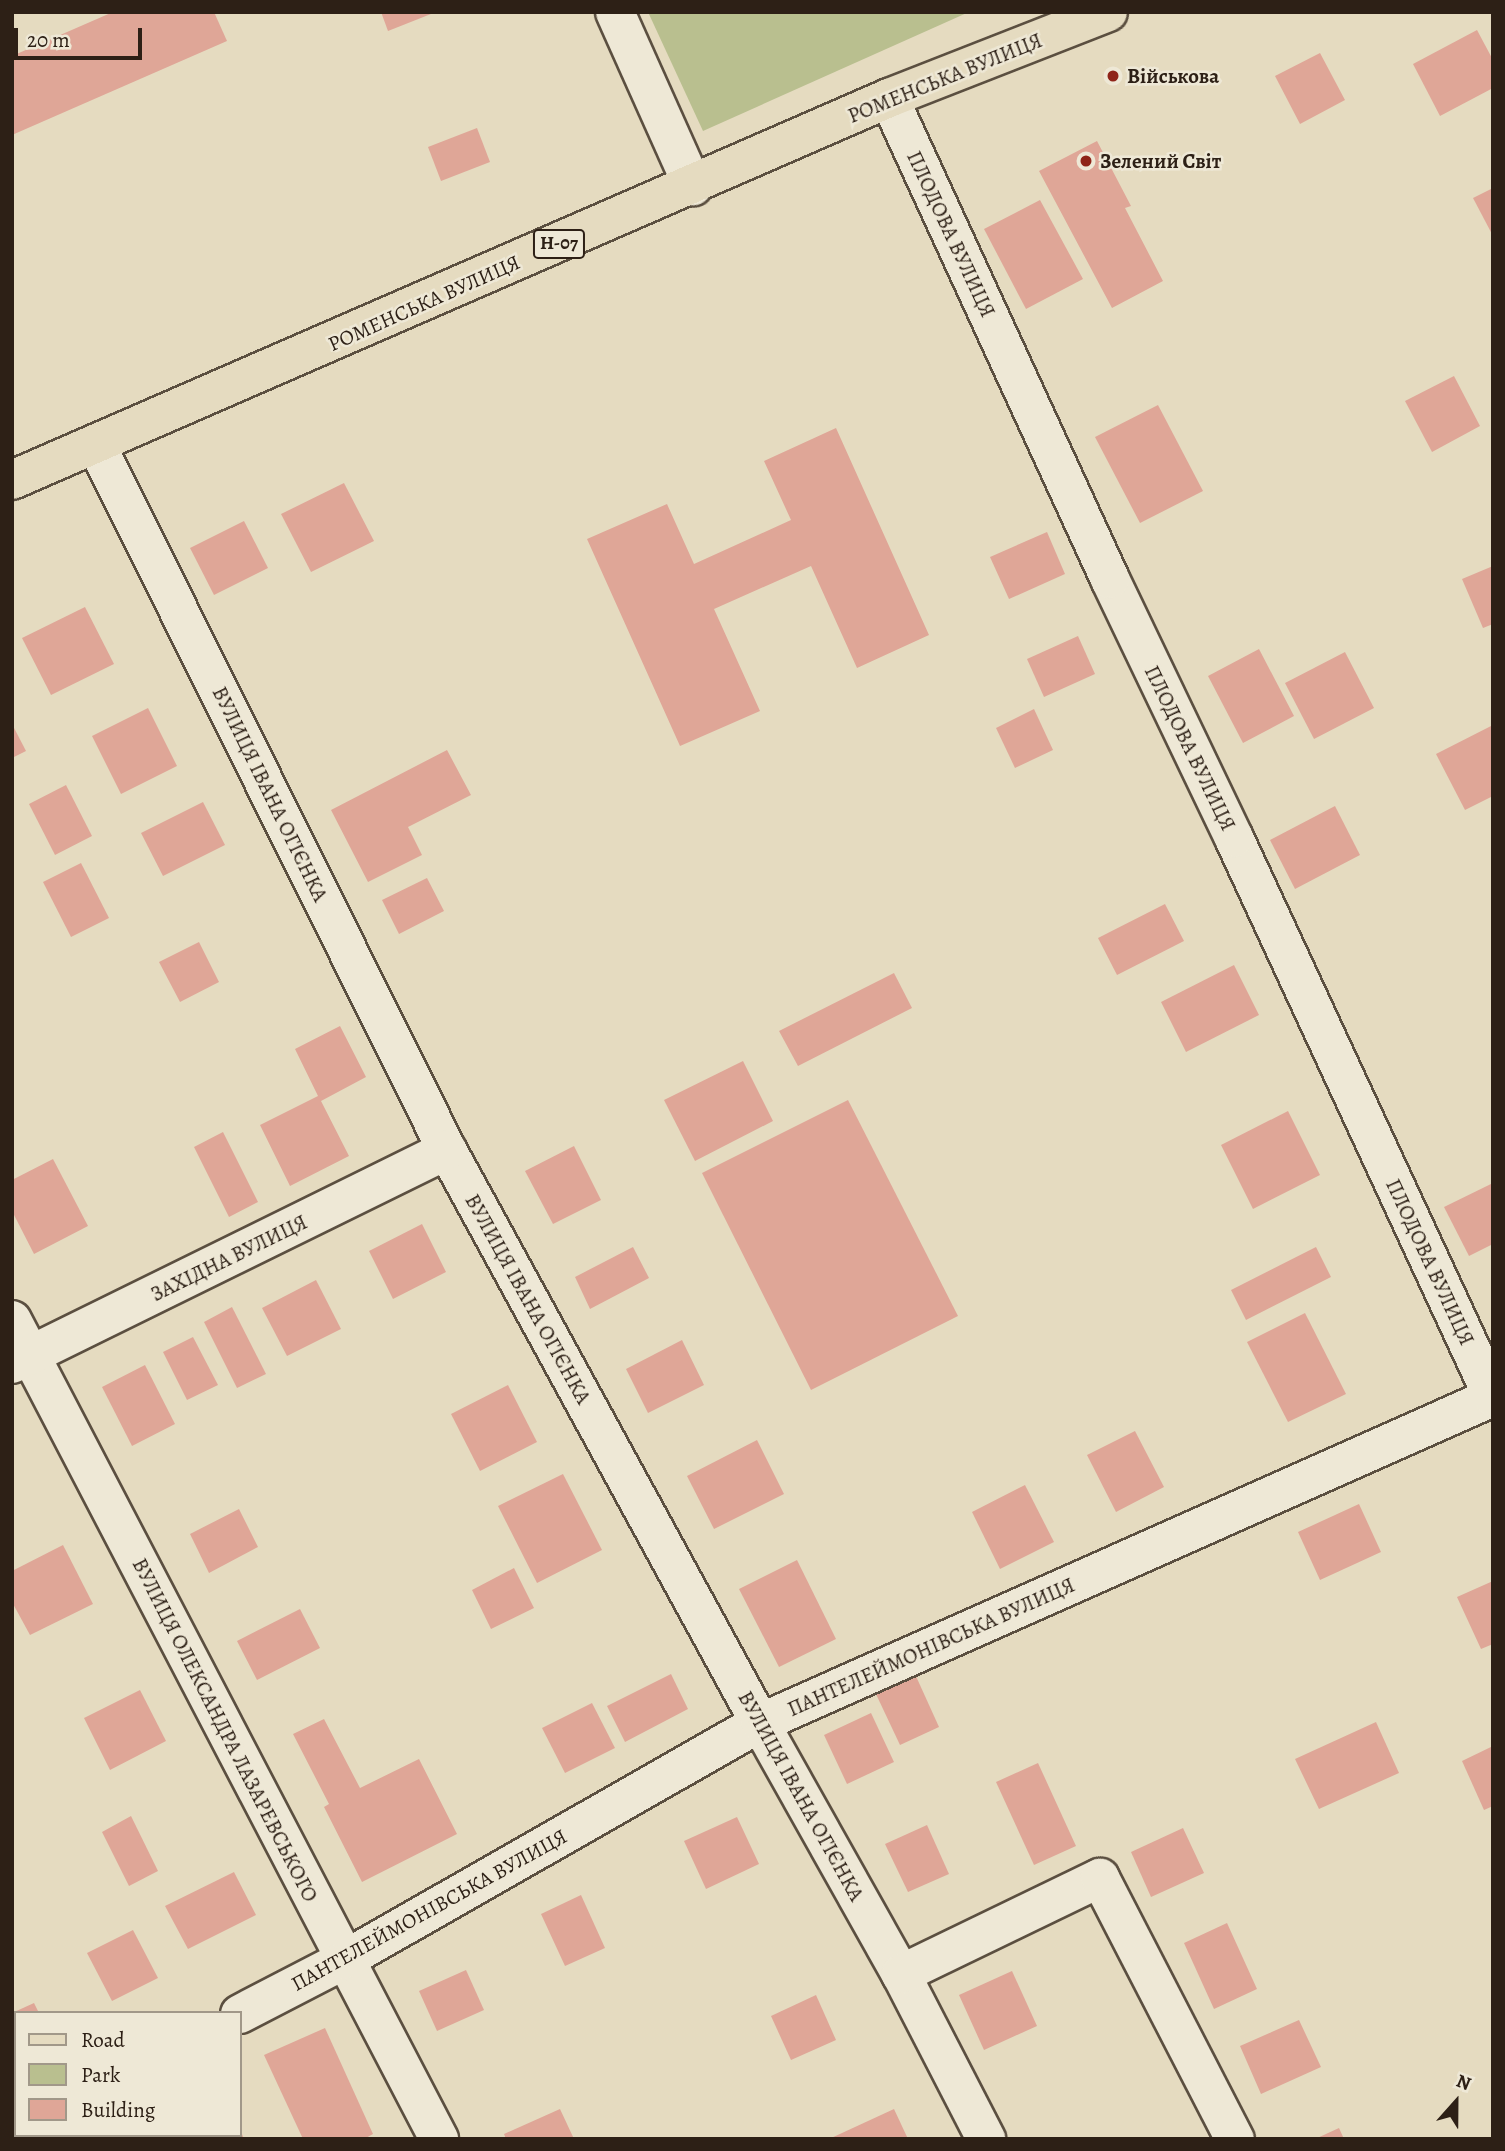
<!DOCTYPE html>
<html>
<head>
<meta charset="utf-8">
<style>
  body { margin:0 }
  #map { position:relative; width:1505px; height:2151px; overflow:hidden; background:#e5dbc0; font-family:Alegreya,serif }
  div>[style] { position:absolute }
  .green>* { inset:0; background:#b9bf8f }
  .building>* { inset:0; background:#dfa697 }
  .roads { filter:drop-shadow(2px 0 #5b4f40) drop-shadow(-2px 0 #5b4f40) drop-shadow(0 2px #5b4f40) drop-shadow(0 -2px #5b4f40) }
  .street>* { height:38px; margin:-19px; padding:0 19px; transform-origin:19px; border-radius:19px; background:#eee8d6 }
  .primary>* { height:38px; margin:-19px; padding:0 19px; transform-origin:19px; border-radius:19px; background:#e5dbc0 }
  .dots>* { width:19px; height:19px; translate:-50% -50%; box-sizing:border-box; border:4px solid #eee8d6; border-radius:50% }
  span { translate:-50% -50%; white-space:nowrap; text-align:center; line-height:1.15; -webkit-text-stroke:5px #eee8d6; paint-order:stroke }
  .shield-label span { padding:2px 5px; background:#eee8d6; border:2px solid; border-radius:5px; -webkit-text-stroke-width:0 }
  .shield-label { font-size:19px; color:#2d2016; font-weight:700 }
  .poi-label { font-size:21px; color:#2d2016; font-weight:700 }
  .left { translate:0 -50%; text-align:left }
  .street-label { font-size:21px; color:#2d2016 }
  .frame { position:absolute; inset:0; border:14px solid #2d2016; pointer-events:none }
  .legend { position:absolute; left:14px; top:2011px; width:228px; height:126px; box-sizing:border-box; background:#eee8d6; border:2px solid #a19889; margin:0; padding:9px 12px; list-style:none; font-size:21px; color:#2d2016 }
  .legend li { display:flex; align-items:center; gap:14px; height:35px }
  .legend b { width:35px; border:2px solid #a19889 }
  .north { position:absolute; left:1421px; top:2067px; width:70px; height:70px; -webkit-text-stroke:5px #eee8d6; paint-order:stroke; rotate:21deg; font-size:19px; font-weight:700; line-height:28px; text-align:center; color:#2d2016 }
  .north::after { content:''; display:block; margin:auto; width:24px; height:32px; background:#2d2016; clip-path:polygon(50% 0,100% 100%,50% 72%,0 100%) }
  .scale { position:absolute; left:14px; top:28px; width:128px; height:32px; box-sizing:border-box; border:4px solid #2d2016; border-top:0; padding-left:9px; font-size:21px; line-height:24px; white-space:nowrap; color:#2d2016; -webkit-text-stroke:5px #eee8d6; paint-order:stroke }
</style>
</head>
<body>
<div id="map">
  <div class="green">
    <div style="clip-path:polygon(648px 12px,969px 12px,703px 131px)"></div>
  </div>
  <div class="building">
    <div style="clip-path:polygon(113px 12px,214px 12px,227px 41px,12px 135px,12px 56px)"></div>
    <div style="clip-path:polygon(381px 12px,436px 12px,388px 31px)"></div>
    <div style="clip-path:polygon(1477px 30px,1493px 60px,1493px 88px,1440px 116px,1413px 64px)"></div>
    <div style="clip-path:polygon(1320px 53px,1345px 100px,1300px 124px,1275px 76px)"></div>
    <div style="clip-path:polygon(477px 128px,490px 162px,441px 181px,428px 147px)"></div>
    <div style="clip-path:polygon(1097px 141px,1131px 206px,1125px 208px,1163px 281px,1112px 308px,1039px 171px)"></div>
    <div style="clip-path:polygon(1493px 188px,1493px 236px,1473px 198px)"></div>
    <div style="clip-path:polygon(1040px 200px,1083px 279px,1026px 309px,984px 229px)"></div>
    <div style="clip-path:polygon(1454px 376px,1480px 426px,1432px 452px,1405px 401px)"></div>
    <div style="clip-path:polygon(1158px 405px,1203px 491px,1140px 523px,1095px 437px)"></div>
    <div style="clip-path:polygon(836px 428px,929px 635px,857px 668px,811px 566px,714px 609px,760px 711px,680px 746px,587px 539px,667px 504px,694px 564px,791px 520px,764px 461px)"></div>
    <div style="clip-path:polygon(344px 483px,374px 541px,311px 572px,281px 514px)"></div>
    <div style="clip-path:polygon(244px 521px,268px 568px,214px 595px,190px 548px)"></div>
    <div style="clip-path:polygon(1047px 532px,1065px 574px,1009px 599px,990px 557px)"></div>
    <div style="clip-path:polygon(1493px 566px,1493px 624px,1483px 628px,1462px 579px)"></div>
    <div style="clip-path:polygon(85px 607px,114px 664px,51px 695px,22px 638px)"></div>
    <div style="clip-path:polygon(1078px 636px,1095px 674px,1044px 697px,1027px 659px)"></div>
    <div style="clip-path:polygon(1259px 649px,1294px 716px,1243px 743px,1208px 676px)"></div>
    <div style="clip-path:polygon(1345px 652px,1374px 708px,1314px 739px,1285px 683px)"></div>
    <div style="clip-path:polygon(148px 708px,177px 766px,121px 794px,92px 736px)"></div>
    <div style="clip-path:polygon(1034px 709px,1053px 750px,1015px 768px,996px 728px)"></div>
    <div style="clip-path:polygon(12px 724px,26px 751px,12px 758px)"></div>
    <div style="clip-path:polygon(1493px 725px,1493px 796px,1465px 810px,1436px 754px)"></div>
    <div style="clip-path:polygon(447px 750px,471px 795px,408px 827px,422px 855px,368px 882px,331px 810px)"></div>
    <div style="clip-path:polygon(66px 785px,92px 836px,55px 855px,29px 804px)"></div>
    <div style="clip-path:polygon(203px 802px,225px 845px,163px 876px,141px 833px)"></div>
    <div style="clip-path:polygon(1335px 806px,1360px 855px,1295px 889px,1270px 840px)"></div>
    <div style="clip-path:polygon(81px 863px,109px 918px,71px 937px,43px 882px)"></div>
    <div style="clip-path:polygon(427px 878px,444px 911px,399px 934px,382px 900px)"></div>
    <div style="clip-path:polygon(1165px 904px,1184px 941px,1117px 975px,1098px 938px)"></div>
    <div style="clip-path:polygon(199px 942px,219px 982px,180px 1002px,159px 962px)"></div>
    <div style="clip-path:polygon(1234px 965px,1259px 1015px,1186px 1052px,1161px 1002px)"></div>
    <div style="clip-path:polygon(894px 973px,912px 1008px,798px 1066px,779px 1031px)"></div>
    <div style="clip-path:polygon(340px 1026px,366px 1077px,321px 1101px,349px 1156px,290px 1186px,260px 1125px,318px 1096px,295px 1049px)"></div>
    <div style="clip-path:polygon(743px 1061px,773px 1121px,695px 1161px,664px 1100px)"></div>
    <div style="clip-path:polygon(848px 1100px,958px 1316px,811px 1390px,702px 1173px)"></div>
    <div style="clip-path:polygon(1288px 1111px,1320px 1175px,1253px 1209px,1221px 1145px)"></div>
    <div style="clip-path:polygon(223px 1132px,258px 1202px,229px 1217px,194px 1147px)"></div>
    <div style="clip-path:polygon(574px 1146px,601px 1200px,553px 1224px,525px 1171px)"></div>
    <div style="clip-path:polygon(53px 1159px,88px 1226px,34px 1254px,12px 1211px,12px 1180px)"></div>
    <div style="clip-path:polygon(1493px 1183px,1493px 1244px,1469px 1256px,1444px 1207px)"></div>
    <div style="clip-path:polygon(422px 1224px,446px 1272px,393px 1299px,369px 1251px)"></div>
    <div style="clip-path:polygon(633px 1247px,649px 1278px,590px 1309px,575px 1277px)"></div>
    <div style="clip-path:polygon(1316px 1247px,1331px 1277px,1246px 1320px,1231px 1290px)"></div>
    <div style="clip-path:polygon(316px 1280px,341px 1329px,287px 1356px,262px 1308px)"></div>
    <div style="clip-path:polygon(232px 1307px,266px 1374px,237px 1388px,204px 1322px)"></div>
    <div style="clip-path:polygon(1305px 1313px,1346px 1394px,1288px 1422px,1247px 1342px)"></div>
    <div style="clip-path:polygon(193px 1337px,218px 1385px,187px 1400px,163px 1352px)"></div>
    <div style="clip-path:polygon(682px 1340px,704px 1385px,648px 1413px,626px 1369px)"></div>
    <div style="clip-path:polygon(145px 1365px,175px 1424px,132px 1446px,102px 1387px)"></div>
    <div style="clip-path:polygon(508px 1385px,537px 1442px,480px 1471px,451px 1414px)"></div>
    <div style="clip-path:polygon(1135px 1431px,1164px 1487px,1116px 1512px,1087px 1455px)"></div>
    <div style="clip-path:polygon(757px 1440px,784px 1494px,714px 1529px,687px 1476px)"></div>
    <div style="clip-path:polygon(563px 1474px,602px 1550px,537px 1583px,498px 1506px)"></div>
    <div style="clip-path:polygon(1025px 1485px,1054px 1542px,1000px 1569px,972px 1512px)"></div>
    <div style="clip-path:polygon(1359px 1504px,1381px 1552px,1320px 1580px,1298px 1532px)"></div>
    <div style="clip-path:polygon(239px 1509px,258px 1547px,209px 1573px,190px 1534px)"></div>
    <div style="clip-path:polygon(63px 1545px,93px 1604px,30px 1635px,12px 1602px,12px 1571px)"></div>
    <div style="clip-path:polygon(797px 1560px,836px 1639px,779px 1667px,739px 1589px)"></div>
    <div style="clip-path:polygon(514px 1568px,534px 1608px,491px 1629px,472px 1590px)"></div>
    <div style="clip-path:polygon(1493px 1581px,1493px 1644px,1481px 1649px,1457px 1597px)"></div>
    <div style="clip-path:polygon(300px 1609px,320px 1648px,257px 1680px,237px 1641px)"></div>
    <div style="clip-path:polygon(671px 1674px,688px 1709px,625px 1742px,607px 1706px)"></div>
    <div style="clip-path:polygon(915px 1674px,939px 1727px,900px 1745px,875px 1692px)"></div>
    <div style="clip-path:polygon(140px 1690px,166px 1741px,110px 1770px,84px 1718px)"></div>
    <div style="clip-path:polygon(592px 1703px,615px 1748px,565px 1773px,542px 1728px)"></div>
    <div style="clip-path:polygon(871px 1713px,894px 1762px,847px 1784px,824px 1735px)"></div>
    <div style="clip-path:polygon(324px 1719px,360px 1788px,419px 1759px,457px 1834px,362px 1882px,324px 1807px,329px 1804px,293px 1734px)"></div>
    <div style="clip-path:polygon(1376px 1722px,1399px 1773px,1319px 1809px,1295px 1759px)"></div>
    <div style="clip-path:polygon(1493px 1746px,1493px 1806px,1484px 1810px,1462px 1761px)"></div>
    <div style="clip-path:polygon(1038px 1763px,1076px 1846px,1034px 1865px,996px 1782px)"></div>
    <div style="clip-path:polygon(131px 1816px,158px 1871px,129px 1886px,102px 1832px)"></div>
    <div style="clip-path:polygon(737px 1817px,759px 1864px,706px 1889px,684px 1841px)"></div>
    <div style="clip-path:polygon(927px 1825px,949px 1874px,908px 1892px,885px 1844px)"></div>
    <div style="clip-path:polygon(1183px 1828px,1204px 1873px,1151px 1897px,1131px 1852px)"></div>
    <div style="clip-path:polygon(234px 1872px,256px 1915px,188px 1949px,165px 1906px)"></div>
    <div style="clip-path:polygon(581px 1895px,605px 1948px,565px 1966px,541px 1914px)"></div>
    <div style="clip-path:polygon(1227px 1923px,1257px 1989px,1214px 2009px,1184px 1943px)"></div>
    <div style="clip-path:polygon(133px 1930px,158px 1978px,112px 2001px,87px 1953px)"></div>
    <div style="clip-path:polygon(466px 1970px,484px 2010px,437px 2031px,419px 1991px)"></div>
    <div style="clip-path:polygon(1012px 1971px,1037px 2026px,984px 2050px,959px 1995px)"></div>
    <div style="clip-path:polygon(816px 1995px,836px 2040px,791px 2060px,771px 2016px)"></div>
    <div style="clip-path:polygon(34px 2003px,39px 2013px,16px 2013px,16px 2056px,12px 2058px,12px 2013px)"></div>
    <div style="clip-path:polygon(1299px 2020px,1321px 2067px,1261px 2094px,1240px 2046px)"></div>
    <div style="clip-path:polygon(325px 2028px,373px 2134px,364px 2139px,303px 2139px,264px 2055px)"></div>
    <div style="clip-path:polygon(560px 2109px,574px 2139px,506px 2139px,504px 2134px)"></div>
    <div style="clip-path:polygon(894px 2109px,908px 2139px,829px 2139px)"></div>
    <div style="clip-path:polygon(1339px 2128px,1344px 2139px,1315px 2139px)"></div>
    <div style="clip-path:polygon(240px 2129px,244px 2139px,181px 2139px,180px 2135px,240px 2135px)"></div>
  </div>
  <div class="roads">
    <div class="street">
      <div style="left:615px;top:12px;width:191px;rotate:65.9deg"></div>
      <div style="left:97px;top:446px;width:786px;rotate:63.57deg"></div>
      <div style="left:447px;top:1150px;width:653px;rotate:61.35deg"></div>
      <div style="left:760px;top:1723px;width:288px;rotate:60.7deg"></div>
      <div style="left:901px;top:1974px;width:186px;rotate:62.7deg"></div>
      <div style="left:12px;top:1320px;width:924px;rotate:62.46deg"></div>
      <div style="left:12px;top:1364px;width:485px;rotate:-26.2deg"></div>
      <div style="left:901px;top:1974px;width:221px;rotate:-25.8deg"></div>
      <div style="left:1100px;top:1878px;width:294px;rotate:62.7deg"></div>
      <div style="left:240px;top:2014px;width:117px;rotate:-27.4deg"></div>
      <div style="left:344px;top:1960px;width:479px;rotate:-29.7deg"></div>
      <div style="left:760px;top:1723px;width:802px;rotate:-23.98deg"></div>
      <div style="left:1493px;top:1397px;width:616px;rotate:-114.86deg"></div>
      <div style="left:1234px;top:838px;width:287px;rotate:-115.6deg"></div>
      <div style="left:1110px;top:579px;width:529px;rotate:-114.68deg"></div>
      <div style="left:12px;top:2130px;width:4px;rotate:-14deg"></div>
    </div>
    <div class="primary">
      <div style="left:12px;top:480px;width:957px;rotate:-23.54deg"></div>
      <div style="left:889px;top:98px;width:235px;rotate:-21.4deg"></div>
    </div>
  </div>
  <div class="dots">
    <div style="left:1113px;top:76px;background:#8f2418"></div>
    <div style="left:1086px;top:161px;background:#8f2418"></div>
  </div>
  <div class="shield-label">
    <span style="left:559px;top:244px">Н-07</span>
  </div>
  <div class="poi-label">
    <span class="left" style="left:1127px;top:76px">Військова</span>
    <span class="left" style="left:1100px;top:161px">Зелений Світ</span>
  </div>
  <div class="street-label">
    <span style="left:945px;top:78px;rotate:-22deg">РОМЕНСЬКА ВУЛИЦЯ</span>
    <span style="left:951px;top:234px;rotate:65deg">ПЛОДОВА ВУЛИЦЯ</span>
    <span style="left:424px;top:303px;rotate:-24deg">РОМЕНСЬКА ВУЛИЦЯ</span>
    <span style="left:1190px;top:748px;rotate:64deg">ПЛОДОВА ВУЛИЦЯ</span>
    <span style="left:270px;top:794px;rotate:64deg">ВУЛИЦЯ ІВАНА ОГІЄНКА</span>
    <span style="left:229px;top:1258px;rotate:-26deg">ЗАХІДНА ВУЛИЦЯ</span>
    <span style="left:1430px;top:1262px;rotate:65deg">ПЛОДОВА ВУЛИЦЯ</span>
    <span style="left:528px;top:1299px;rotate:61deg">ВУЛИЦЯ ІВАНА ОГІЄНКА</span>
    <span style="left:931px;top:1647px;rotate:-24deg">ПАНТЕЛЕЙМОНІВСЬКА ВУЛИЦЯ</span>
    <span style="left:225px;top:1730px;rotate:63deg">ВУЛИЦЯ ОЛЕКСАНДРА ЛАЗАРЕВСЬКОГО</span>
    <span style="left:801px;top:1796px;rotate:61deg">ВУЛИЦЯ ІВАНА ОГІЄНКА</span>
    <span style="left:429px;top:1910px;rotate:-29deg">ПАНТЕЛЕЙМОНІВСЬКА ВУЛИЦЯ</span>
  </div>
  <div class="frame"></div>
  <ul class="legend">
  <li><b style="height:9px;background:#e5dbc0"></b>Road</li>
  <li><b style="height:19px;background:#b9bf8f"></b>Park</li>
  <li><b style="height:19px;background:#dfa697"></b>Building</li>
  </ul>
  <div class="north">N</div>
  <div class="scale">20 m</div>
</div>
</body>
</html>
